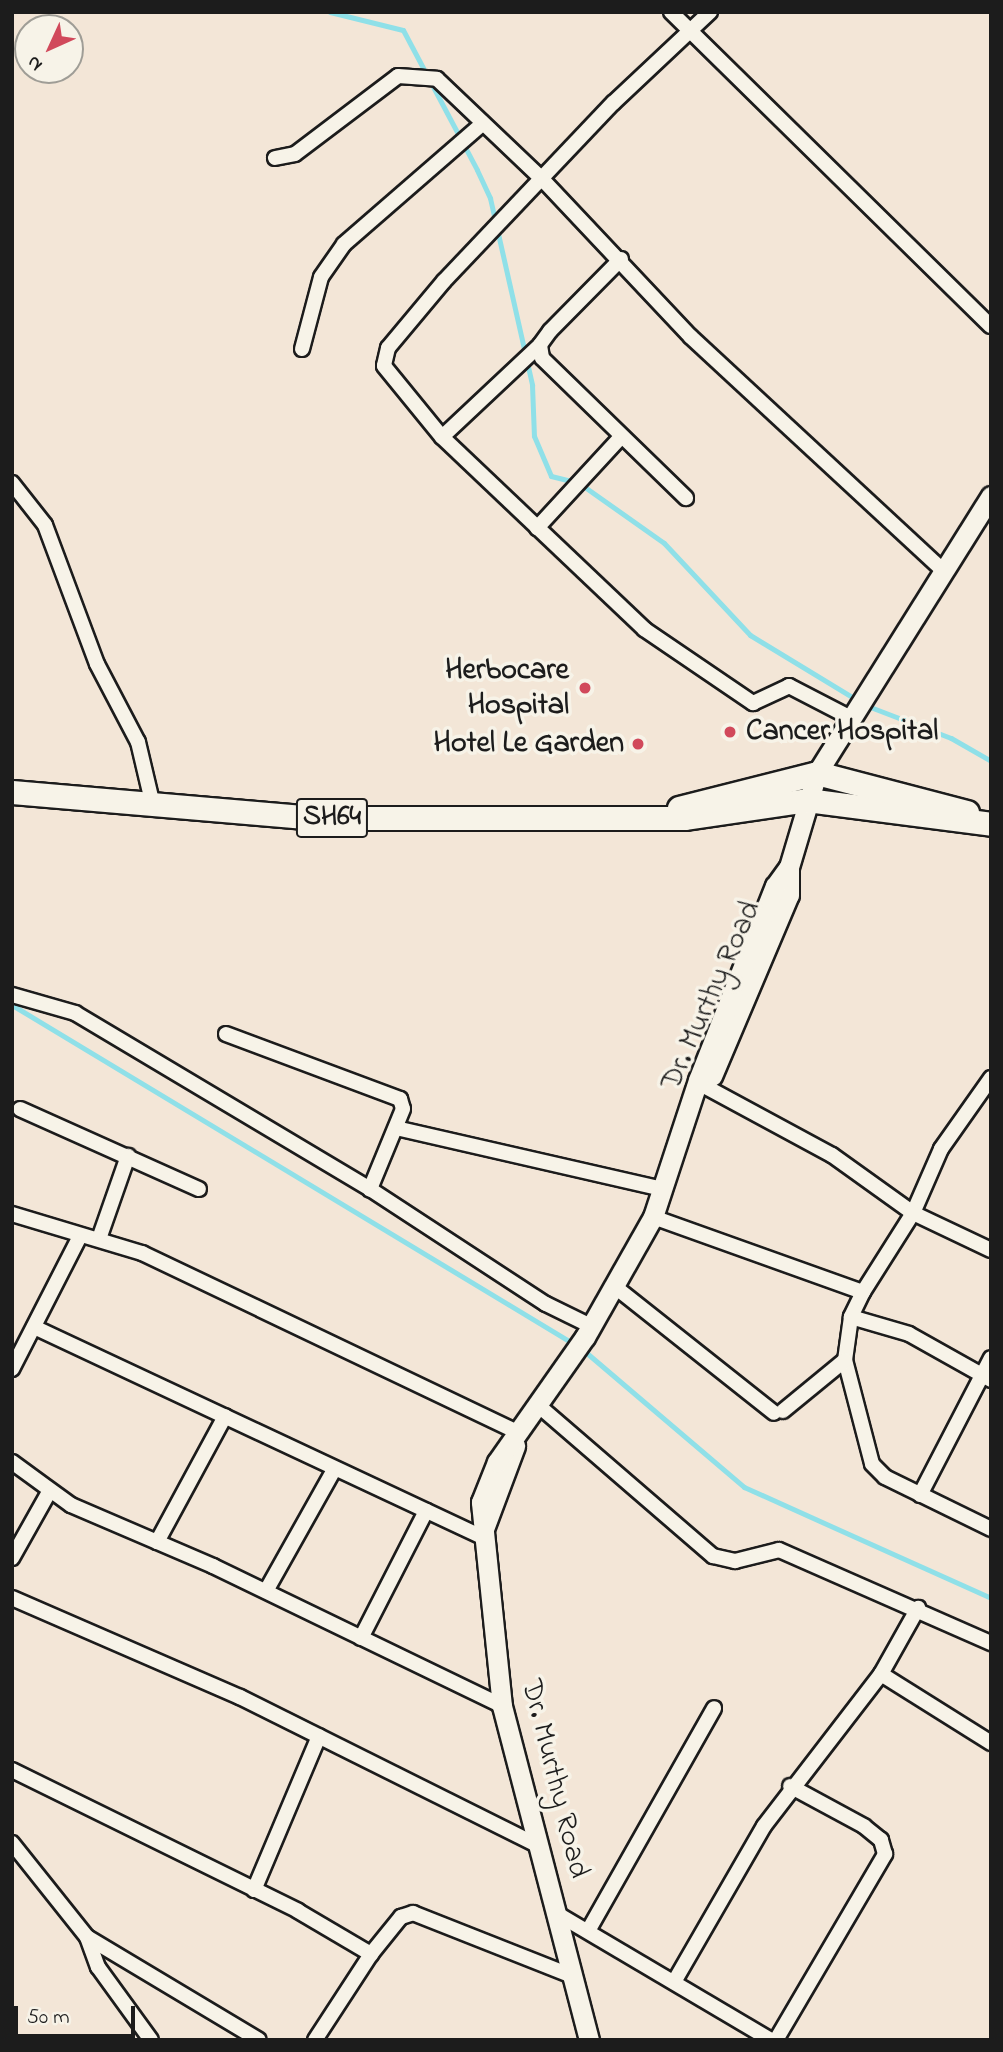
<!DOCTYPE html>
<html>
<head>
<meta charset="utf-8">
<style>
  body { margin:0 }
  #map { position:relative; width:1003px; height:2052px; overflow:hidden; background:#f3e6d7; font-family:"Indie Flower",sans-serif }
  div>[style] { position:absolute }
  .stream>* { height:5px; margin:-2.5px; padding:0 2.5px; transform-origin:2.5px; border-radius:2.5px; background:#8fe0e8 }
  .roads { filter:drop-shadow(2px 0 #1c1c1c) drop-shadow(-2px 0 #1c1c1c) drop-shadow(0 2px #1c1c1c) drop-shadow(0 -2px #1c1c1c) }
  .street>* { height:14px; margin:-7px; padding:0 7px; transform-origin:7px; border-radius:7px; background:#f7f3e8 }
  .secondary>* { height:19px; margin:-9.5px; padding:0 9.5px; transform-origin:9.5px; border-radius:9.5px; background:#f7f3e8 }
  .primary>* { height:23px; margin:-11.5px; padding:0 11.5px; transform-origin:11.5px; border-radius:11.5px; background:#f7f3e8 }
  .dots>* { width:19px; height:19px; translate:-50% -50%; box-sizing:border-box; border:4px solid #f7f3e8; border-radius:50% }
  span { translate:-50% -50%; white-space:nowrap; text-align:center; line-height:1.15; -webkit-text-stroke:7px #f7f3e8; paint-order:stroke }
  .shield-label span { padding:2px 5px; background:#f7f3e8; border:2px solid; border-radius:5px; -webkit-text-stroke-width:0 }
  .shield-label { font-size:28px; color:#1c1c1c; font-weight:700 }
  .poi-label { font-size:30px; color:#1c1c1c; font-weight:700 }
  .right { translate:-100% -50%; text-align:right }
  .left { translate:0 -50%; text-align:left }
  .street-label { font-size:30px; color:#1c1c1c }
  .frame { position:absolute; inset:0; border:14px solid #1c1c1c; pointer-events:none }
  .north { position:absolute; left:14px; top:14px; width:70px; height:70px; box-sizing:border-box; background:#f7f3e8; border:2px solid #9f9d96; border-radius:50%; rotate:225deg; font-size:19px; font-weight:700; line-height:28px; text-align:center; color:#1c1c1c }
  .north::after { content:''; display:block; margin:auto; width:24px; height:32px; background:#d1495b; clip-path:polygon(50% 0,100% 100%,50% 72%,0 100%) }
  .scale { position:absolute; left:14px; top:2006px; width:121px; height:32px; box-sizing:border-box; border:4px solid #1c1c1c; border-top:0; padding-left:9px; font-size:21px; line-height:24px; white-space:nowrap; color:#1c1c1c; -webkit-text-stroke:5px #f7f3e8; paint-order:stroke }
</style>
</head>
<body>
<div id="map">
  <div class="stream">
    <div style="left:330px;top:12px;width:75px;rotate:13.9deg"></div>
    <div style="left:403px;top:30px;width:158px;rotate:62.1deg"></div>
    <div style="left:477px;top:170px;width:31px;rotate:65deg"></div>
    <div style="left:490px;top:198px;width:192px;rotate:77.3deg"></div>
    <div style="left:532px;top:385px;width:51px;rotate:87.8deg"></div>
    <div style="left:534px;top:436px;width:43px;rotate:67deg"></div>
    <div style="left:551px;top:476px;width:29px;rotate:14deg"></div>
    <div style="left:579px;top:483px;width:104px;rotate:35.2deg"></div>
    <div style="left:664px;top:543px;width:126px;rotate:46.9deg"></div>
    <div style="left:750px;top:635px;width:125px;rotate:31.3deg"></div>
    <div style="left:865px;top:705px;width:92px;rotate:21deg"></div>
    <div style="left:951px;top:738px;width:46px;rotate:29.9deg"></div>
    <div style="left:12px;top:1005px;width:656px;rotate:31.1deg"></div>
    <div style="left:582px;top:1349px;width:213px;rotate:40.4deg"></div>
    <div style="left:744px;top:1487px;width:271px;rotate:24.2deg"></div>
  </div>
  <div class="roads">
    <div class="street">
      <div style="left:671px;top:12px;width:448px;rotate:44.5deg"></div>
      <div style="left:710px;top:12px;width:133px;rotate:136.8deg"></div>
      <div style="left:613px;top:103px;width:245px;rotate:133.5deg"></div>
      <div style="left:444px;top:281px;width:87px;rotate:129.9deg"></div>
      <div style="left:388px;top:348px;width:18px;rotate:103deg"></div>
      <div style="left:384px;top:366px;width:92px;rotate:50.8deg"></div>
      <div style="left:442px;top:437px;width:279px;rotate:43.5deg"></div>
      <div style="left:644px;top:629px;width:132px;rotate:34.2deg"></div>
      <div style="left:753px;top:703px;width:40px;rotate:-25deg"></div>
      <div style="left:789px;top:686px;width:68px;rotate:27.3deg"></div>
      <div style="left:275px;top:158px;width:20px;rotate:-11deg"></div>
      <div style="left:295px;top:154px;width:129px;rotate:-37.1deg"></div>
      <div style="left:398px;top:76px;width:39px;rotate:4deg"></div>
      <div style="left:437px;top:79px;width:146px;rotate:43.6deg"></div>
      <div style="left:543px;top:180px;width:216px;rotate:46.7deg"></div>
      <div style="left:691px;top:337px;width:343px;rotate:42.8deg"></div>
      <div style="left:621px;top:259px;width:101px;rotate:134.6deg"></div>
      <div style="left:550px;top:331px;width:17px;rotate:126deg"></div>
      <div style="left:540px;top:345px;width:13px;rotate:81deg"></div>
      <div style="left:542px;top:358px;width:201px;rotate:44.2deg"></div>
      <div style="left:302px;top:349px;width:74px;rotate:-75.2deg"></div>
      <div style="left:321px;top:277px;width:40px;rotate:-55.1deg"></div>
      <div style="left:344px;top:244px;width:184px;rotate:-41deg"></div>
      <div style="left:442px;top:437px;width:134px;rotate:-43.2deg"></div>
      <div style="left:12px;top:483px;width:53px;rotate:51.8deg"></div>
      <div style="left:45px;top:525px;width:148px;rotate:69.5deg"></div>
      <div style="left:97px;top:664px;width:88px;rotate:62.3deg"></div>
      <div style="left:138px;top:742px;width:61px;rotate:76.7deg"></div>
      <div style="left:537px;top:528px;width:122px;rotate:-47.3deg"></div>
      <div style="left:12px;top:995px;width:66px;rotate:15.9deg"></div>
      <div style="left:75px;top:1013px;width:344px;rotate:30.8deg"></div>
      <div style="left:370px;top:1189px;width:210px;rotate:33.2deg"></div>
      <div style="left:546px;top:1304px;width:50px;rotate:26.1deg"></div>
      <div style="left:226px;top:1034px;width:186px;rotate:20.5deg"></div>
      <div style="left:400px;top:1099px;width:10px;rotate:73deg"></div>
      <div style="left:403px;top:1109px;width:87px;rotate:112.4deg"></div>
      <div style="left:991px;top:1078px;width:87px;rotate:125.2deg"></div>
      <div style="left:941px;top:1149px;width:70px;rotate:113.6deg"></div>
      <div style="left:913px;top:1213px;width:93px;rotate:122.3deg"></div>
      <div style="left:863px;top:1292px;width:28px;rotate:116deg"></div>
      <div style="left:851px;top:1317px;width:43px;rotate:97.9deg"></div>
      <div style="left:845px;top:1360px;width:107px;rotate:75.4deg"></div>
      <div style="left:872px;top:1464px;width:18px;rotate:45deg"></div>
      <div style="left:885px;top:1477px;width:118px;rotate:26.1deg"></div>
      <div style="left:706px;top:1087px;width:143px;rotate:28.4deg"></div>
      <div style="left:832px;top:1155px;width:100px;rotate:35.6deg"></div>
      <div style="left:913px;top:1213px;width:86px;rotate:25.4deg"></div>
      <div style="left:20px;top:1109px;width:196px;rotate:24.1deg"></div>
      <div style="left:396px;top:1128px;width:274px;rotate:12.9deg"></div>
      <div style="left:12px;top:1214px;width:136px;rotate:16.7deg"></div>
      <div style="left:142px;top:1253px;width:418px;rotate:25.5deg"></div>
      <div style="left:653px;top:1217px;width:223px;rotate:19.7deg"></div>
      <div style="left:100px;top:1236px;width:85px;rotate:-70.7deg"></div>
      <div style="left:614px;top:1286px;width:204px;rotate:38.4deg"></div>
      <div style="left:851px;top:1317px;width:60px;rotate:16.3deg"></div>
      <div style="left:909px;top:1334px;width:94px;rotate:29.3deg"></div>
      <div style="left:34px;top:1327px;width:495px;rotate:25.1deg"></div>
      <div style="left:12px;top:1369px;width:149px;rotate:-62.9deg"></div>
      <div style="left:539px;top:1406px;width:230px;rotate:40.8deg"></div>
      <div style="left:713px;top:1556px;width:23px;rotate:13deg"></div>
      <div style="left:735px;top:1561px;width:45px;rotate:-14deg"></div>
      <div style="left:779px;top:1550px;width:232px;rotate:23.7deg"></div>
      <div style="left:783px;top:1411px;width:80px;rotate:-39.4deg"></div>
      <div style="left:12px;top:1462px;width:73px;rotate:36.1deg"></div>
      <div style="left:71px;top:1505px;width:155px;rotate:23.2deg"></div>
      <div style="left:213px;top:1566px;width:321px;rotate:25.8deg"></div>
      <div style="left:920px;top:1495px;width:154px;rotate:-62.6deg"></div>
      <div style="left:157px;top:1542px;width:143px;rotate:-61.6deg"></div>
      <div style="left:12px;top:1558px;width:76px;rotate:-60.7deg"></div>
      <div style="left:266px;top:1591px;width:139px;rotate:-60.7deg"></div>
      <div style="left:12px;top:1598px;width:249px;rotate:23.5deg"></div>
      <div style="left:240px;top:1697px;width:336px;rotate:26.5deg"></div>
      <div style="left:361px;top:1638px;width:143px;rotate:-62.9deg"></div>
      <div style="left:881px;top:1674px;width:130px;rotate:32.1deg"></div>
      <div style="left:12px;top:1770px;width:319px;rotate:26.2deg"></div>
      <div style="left:298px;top:1911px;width:85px;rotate:30.5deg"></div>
      <div style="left:12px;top:1843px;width:120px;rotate:51.4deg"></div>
      <div style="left:87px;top:1937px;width:32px;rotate:70deg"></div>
      <div style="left:98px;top:1967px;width:90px;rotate:54deg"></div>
      <div style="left:254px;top:1890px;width:167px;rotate:-67.1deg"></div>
      <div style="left:556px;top:1913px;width:250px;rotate:30.6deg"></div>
      <div style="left:588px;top:1931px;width:256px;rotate:-60.5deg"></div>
      <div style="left:87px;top:1937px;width:200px;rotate:30.9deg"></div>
      <div style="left:674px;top:1982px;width:180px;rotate:-60deg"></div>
      <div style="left:764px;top:1826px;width:192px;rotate:-52.4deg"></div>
      <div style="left:881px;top:1674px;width:76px;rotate:-60.7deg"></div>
      <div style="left:315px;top:2040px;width:103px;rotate:-56.9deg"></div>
      <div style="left:371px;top:1954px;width:48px;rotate:-51deg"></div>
      <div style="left:401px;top:1917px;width:13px;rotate:-18deg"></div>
      <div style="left:413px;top:1913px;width:171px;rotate:21.6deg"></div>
      <div style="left:776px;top:2040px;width:216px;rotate:-59.6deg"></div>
      <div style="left:885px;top:1854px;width:15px;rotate:-106deg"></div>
      <div style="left:881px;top:1840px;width:22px;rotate:-141deg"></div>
      <div style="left:864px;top:1826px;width:84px;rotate:-151.6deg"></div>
    </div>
    <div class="secondary">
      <div style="left:712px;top:1076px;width:197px;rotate:-67deg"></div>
      <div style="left:789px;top:895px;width:28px;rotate:-90deg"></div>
      <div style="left:789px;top:867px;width:98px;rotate:-73.4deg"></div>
      <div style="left:817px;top:773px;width:327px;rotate:-57.9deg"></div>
      <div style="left:484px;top:1529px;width:89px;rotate:-69.5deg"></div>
      <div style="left:589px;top:2040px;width:345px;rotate:-104.6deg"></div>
      <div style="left:502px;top:1706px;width:205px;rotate:-95.9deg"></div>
      <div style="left:481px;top:1502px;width:43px;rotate:-68.2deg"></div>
      <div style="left:497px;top:1462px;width:153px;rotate:-54.9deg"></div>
      <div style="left:585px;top:1337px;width:138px;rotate:-60.5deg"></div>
      <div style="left:653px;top:1217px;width:144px;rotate:-71.8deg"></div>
      <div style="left:698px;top:1080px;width:209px;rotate:-68.4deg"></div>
      <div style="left:775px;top:886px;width:24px;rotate:-54deg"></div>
    </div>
    <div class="primary">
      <div style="left:12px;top:792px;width:303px;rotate:4.9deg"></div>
      <div style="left:314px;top:818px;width:370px"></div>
      <div style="left:684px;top:818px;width:124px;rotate:-8.3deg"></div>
      <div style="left:807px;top:800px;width:186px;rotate:7.4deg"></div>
      <div style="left:679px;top:808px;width:142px;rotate:-14.2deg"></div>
      <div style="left:817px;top:773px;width:155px;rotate:14.6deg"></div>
    </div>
  </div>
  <div class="dots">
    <div style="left:585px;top:688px;background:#d1495b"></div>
    <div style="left:730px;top:732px;background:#d1495b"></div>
    <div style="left:638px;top:744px;background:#d1495b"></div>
  </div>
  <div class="shield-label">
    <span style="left:332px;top:818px">SH64</span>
  </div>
  <div class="poi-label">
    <span class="right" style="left:569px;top:688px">Herbocare<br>Hospital</span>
    <span class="left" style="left:746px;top:732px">Cancer Hospital</span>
    <span class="right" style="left:624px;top:744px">Hotel Le Garden</span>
  </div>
  <div class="street-label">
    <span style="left:712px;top:996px;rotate:-66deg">Dr. Murthy Road</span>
    <span style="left:554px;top:1779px;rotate:76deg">Dr. Murthy Road</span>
  </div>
  <div class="frame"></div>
  <div class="north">N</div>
  <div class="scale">50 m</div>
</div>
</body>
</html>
